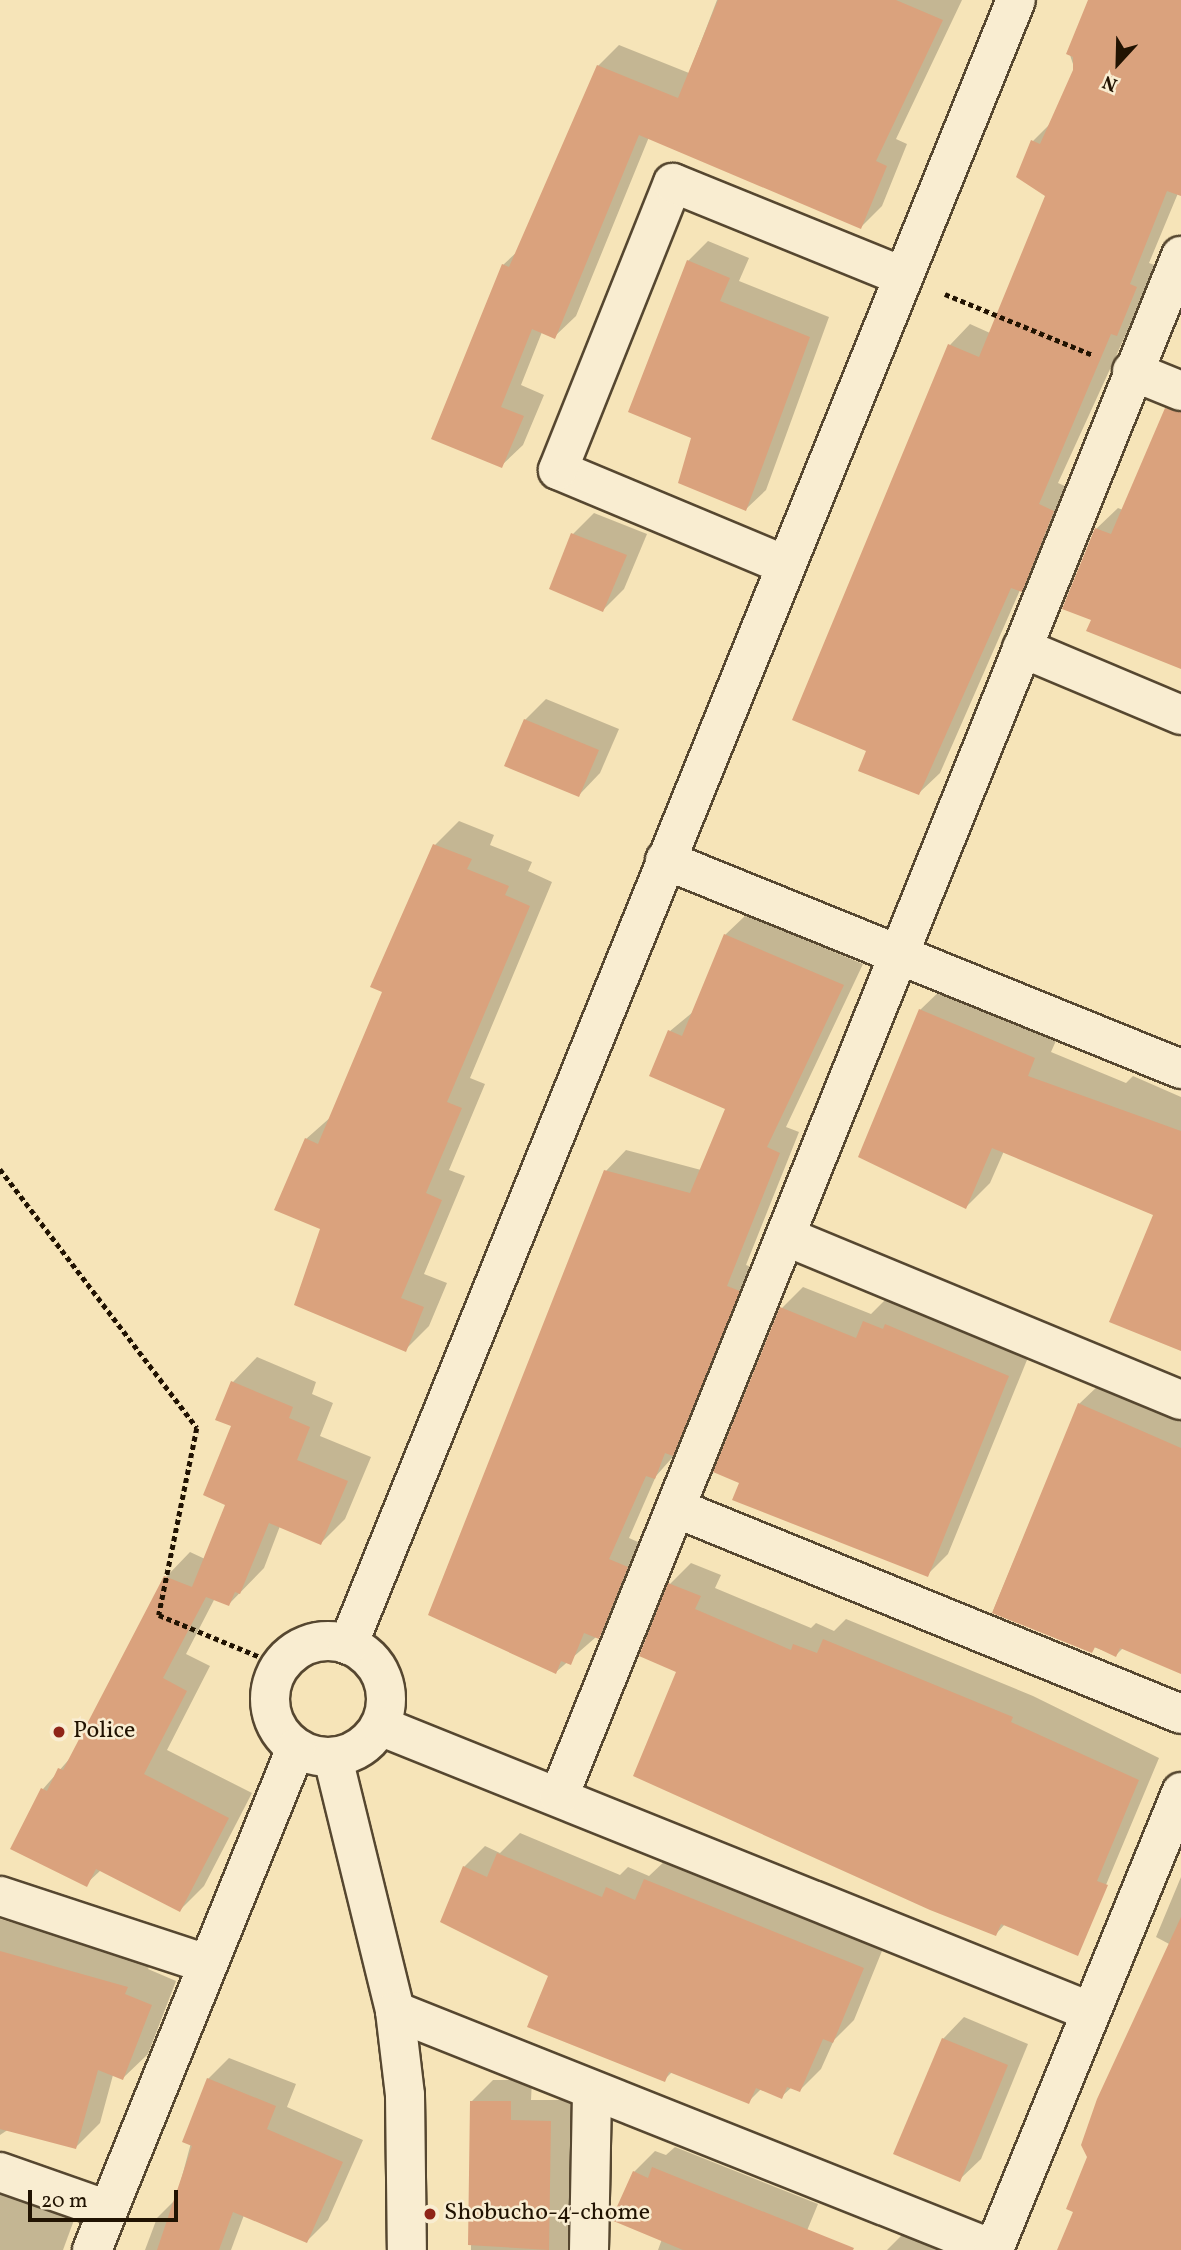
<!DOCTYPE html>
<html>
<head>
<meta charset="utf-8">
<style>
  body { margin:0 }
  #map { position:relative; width:1181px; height:2250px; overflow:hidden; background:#f6e4b8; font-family:Vollkorn,serif }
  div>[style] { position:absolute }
  .shadow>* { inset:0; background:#0003 }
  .building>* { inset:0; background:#daa27d }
  .path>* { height:4.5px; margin-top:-2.25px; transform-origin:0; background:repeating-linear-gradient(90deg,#211302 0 5px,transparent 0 8.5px) }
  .roads { filter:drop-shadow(2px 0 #564730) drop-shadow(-2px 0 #564730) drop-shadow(0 2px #564730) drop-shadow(0 -2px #564730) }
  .minor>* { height:38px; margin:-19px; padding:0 19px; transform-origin:19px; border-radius:19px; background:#f9edd1 }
  .minor>.ring { margin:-19px; padding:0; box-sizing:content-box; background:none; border:38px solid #f9edd1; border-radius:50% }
  .dots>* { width:19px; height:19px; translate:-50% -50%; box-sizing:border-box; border:4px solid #f9edd1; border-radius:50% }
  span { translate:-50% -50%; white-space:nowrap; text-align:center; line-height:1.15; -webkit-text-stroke:5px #f9edd1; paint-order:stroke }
  .poi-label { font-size:24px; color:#211302 }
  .left { translate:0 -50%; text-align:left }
  .north { position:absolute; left:1083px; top:28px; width:70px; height:70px; -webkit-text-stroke:5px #f9edd1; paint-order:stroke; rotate:202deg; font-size:19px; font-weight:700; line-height:28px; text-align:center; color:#211302 }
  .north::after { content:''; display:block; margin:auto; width:24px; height:32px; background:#211302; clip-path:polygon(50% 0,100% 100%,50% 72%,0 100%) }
  .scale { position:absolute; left:28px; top:2190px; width:150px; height:32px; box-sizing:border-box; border:4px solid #211302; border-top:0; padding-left:9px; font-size:21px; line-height:24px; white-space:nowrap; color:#211302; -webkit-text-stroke:5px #f9edd1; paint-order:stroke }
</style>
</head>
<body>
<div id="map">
  <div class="shadow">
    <div style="clip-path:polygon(717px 0,962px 0,896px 139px,907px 144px,882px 206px,861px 227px,649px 137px,576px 316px,554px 337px,542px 332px,521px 385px,544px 395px,523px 445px,501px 466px,433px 438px,503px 265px,519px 250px,598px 66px,619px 45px,689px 73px)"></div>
    <div style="clip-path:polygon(1092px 0,1181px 0,1181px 186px,1149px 263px,1157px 266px,1058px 483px,1074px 490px,1042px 569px,1020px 590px,940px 773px,919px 793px,868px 750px,950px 345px,970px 324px,990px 333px,1047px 195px,1033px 141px,1051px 123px,1075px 70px,1070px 55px)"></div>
    <div style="clip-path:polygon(708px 241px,749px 258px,739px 281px,829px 317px,766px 490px,746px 509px,688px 261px)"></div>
    <div style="clip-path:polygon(1181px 419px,1181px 667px,1093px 619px,1096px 529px,1118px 508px,1123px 510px)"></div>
    <div style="clip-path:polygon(594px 513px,647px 534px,624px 589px,603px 610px,573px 534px)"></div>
    <div style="clip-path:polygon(546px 699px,619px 729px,600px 773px,579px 795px,525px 720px)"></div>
    <div style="clip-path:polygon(459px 821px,494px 835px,490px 845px,532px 862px,528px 871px,552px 882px,470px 1078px,485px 1084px,449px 1170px,465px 1176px,424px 1274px,447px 1283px,429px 1326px,405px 1350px,322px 1228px,306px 1139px,332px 1116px,384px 991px,372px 986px,435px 845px)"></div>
    <div style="clip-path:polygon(746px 915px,863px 964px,786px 1127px,799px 1132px,746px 1265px,759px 1270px,693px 1434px,656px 1476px,629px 1538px,647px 1546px,619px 1617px,556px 1672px,606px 1171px,626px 1150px,701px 1170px,727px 1108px,670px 1031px,693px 1012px,725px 935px)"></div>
    <div style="clip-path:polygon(945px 986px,1059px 1034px,1051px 1052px,1126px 1083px,1133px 1076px,1181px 1097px,1181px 1349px,1156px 1214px,1004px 1151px,990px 1183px,966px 1207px,920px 1010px)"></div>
    <div style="clip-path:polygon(803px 1287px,871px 1314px,885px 1300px,908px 1304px,1029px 1355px,948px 1554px,927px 1575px,741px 1482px,782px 1308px)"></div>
    <div style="clip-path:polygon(257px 1357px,316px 1382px,312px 1394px,333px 1403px,320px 1436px,371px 1457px,345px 1519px,321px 1543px,280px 1526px,264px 1568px,229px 1604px,215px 1598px,186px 1654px,210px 1666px,167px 1750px,252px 1793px,204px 1886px,180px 1910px,101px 1870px,86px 1884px,43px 1789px,72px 1756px,166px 1577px,190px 1552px,205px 1559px,228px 1504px,233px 1425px,217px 1419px,233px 1382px)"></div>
    <div style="clip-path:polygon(1101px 1383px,1181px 1418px,1181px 1672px,1123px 1648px,1116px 1655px,993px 1611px,1079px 1404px)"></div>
    <div style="clip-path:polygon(691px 1563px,721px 1575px,715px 1588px,811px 1628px,816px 1623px,834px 1631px,846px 1619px,1033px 1696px,1159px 1758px,1088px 1928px,1005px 1924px,996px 1934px,678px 1671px,670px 1584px)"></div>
    <div style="clip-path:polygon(520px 1833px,620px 1875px,628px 1867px,649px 1876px,667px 1859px,884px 1946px,854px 2020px,834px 2040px,821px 2069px,800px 2090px,792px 2087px,781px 2097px,762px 2088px,748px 2102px,673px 2071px,664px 2080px,550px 1975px,464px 1867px,485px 1846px,500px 1853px)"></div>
    <div style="clip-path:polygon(1181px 1877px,1181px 2250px,1073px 2250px,1075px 2211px,1171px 1945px,1156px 1937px)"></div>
    <div style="clip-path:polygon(0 1919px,151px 1963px,148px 1969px,176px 1981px,148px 2054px,123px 2078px,113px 2075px,100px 2123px,76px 2147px,9px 2129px,0 2135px)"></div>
    <div style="clip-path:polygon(964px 2017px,1028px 2044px,981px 2159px,959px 2180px,943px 2039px)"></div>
    <div style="clip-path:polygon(229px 2058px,296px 2084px,287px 2107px,363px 2140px,328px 2220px,307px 2241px,244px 2215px,231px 2250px,145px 2250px,157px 2218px,176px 2199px,208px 2079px)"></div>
    <div style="clip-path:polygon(493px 2080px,532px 2080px,531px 2100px,572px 2100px,569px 2250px,471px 2250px,472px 2101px)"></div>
    <div style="clip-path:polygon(675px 2147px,818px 2204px,799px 2250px,658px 2250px,662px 2239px,634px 2172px,655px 2151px,666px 2155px)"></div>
    <div style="clip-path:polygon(0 2194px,74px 2220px,63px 2250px,0 2250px)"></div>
    <div style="clip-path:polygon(904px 2233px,945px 2250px,887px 2250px)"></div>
  </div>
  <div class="building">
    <div style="clip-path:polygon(718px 0,896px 0,943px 20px,876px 161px,887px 166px,861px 229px,639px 135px,555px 339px,532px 329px,501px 407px,524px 416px,502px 468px,431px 439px,502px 264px,509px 267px,597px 65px,678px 98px)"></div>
    <div style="clip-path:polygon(1088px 0,1181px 0,1181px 196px,1167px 191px,1130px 284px,1137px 287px,1117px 336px,1111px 334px,1039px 504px,1054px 511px,1022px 592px,1011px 588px,919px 795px,858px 771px,866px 751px,792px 720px,948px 344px,979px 357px,1045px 196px,1016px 177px,1031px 140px,1040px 144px,1073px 70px,1073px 57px,1066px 54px)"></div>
    <div style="clip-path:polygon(687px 260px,730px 278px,720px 301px,810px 337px,746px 511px,678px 483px,691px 438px,628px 412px)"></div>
    <div style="clip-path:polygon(1165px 408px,1181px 412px,1181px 669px,1086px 631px,1091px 620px,1062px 609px,1095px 528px,1111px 534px)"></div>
    <div style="clip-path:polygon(571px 533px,627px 555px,603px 612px,549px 589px)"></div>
    <div style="clip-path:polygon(524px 719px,599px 750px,579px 797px,504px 766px)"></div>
    <div style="clip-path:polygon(433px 844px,472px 859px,467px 869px,509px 886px,505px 895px,530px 906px,447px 1102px,462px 1108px,426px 1193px,442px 1200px,401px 1298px,424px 1307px,406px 1352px,294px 1305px,320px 1229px,274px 1210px,305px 1138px,318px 1144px,382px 992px,370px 987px)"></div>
    <div style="clip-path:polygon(724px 934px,844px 985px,767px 1147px,780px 1153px,727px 1286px,740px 1291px,673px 1456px,665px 1453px,655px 1479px,646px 1476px,609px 1559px,628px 1567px,599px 1639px,584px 1633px,571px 1665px,561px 1661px,556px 1674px,428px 1615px,604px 1170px,690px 1193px,725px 1109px,649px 1076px,668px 1030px,682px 1036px)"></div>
    <div style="clip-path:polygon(919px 1009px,1035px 1058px,1028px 1076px,1181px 1131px,1181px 1351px,1109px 1322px,1153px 1215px,992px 1148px,966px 1209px,858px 1157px)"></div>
    <div style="clip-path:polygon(780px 1307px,856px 1338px,863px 1321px,883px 1329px,885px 1324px,1009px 1376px,928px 1577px,732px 1500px,739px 1483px,713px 1472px)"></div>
    <div style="clip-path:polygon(231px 1381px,293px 1407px,289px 1418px,310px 1427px,297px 1460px,348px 1481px,321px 1545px,269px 1523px,240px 1594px,235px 1592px,229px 1606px,206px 1597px,163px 1678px,187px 1691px,144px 1774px,229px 1818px,180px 1912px,96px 1869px,87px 1887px,10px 1849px,41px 1788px,47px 1791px,58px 1768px,63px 1770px,164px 1576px,192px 1587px,225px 1505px,203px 1495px,231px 1426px,215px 1420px)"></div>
    <div style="clip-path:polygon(1078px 1403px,1181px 1448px,1181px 1674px,1120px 1648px,1116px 1657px,1095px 1647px,1092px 1653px,992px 1613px)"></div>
    <div style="clip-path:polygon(668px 1583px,701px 1596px,695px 1609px,791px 1650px,793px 1644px,817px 1653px,823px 1639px,1013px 1717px,1011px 1722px,1139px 1780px,1097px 1881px,1108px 1885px,1078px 1956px,1001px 1924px,996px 1936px,930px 1910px,633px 1776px,676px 1672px,639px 1656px)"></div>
    <div style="clip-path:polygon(497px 1853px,602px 1897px,606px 1887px,635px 1900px,644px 1879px,864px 1968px,833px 2043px,823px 2039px,800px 2092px,787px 2087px,782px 2099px,756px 2088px,749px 2104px,669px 2072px,665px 2082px,527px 2027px,548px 1976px,440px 1922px,463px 1866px,487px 1877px)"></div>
    <div style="clip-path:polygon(1181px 1917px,1181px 2250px,1057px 2250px,1073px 2212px,1066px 2209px,1087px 2157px,1081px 2145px,1097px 2099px)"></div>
    <div style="clip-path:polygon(0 1951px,128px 1987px,125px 1994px,152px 2005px,123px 2080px,98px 2070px,76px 2149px,0 2129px)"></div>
    <div style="clip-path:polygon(942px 2038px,1008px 2065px,960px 2182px,893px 2154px)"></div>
    <div style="clip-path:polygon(207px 2078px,276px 2106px,267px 2129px,343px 2162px,307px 2243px,233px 2212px,219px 2250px,157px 2250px,192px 2146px,182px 2142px)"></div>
    <div style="clip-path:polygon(470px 2101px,511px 2101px,511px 2120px,551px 2121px,549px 2250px,468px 2245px)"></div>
    <div style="clip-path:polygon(652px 2167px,854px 2248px,853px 2250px,683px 2250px,611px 2220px,633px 2171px,648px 2178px)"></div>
  </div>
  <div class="path">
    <div style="left:945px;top:294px;width:160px;rotate:22.4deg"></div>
    <div style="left:0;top:1169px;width:325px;rotate:52.7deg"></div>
    <div style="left:197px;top:1428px;width:191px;rotate:101.5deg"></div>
    <div style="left:159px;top:1615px;width:131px;rotate:22.5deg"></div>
  </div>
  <div class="roads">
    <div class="minor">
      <div style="left:1132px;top:371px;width:53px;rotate:22.2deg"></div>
      <div style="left:785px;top:565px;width:246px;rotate:-157.3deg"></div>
      <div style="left:558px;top:470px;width:309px;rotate:-68.2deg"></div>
      <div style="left:673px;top:183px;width:247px;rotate:22.1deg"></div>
      <div style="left:1022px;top:648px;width:173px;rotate:22.8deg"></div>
      <div style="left:665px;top:860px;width:557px;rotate:22.05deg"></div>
      <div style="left:787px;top:1237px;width:426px;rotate:22.5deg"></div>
      <div style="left:678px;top:1509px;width:543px;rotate:22.17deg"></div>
      <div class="ring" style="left:270px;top:1641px;width:78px;height:78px"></div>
      <div style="left:348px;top:1645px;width:1775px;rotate:-67.9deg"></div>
      <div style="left:380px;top:1726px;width:764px;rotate:21.9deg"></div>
      <div style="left:333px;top:1758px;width:260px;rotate:76.2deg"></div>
      <div style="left:395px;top:2011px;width:85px;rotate:83.2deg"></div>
      <div style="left:405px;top:2095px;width:155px;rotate:89.3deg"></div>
      <div style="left:559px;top:1796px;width:1661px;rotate:-68.01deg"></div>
      <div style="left:0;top:1896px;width:218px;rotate:18.2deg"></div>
      <div style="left:395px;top:2011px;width:646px;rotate:21.72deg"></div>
      <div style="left:0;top:2172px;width:114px;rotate:19.4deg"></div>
      <div style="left:994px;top:2249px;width:494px;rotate:-67.7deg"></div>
      <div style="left:92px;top:2250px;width:542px;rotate:-67.88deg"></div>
      <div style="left:589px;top:2250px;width:158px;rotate:-88.9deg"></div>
    </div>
  </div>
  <div class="dots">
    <div style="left:59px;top:1732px;background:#8f2418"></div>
    <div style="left:430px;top:2214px;background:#8f2418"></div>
  </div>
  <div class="poi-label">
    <span class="left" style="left:73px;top:1732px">Police</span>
    <span class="left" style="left:444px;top:2214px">Shobucho-4-chome</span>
  </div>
  <div class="north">N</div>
  <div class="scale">20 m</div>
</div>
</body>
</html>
